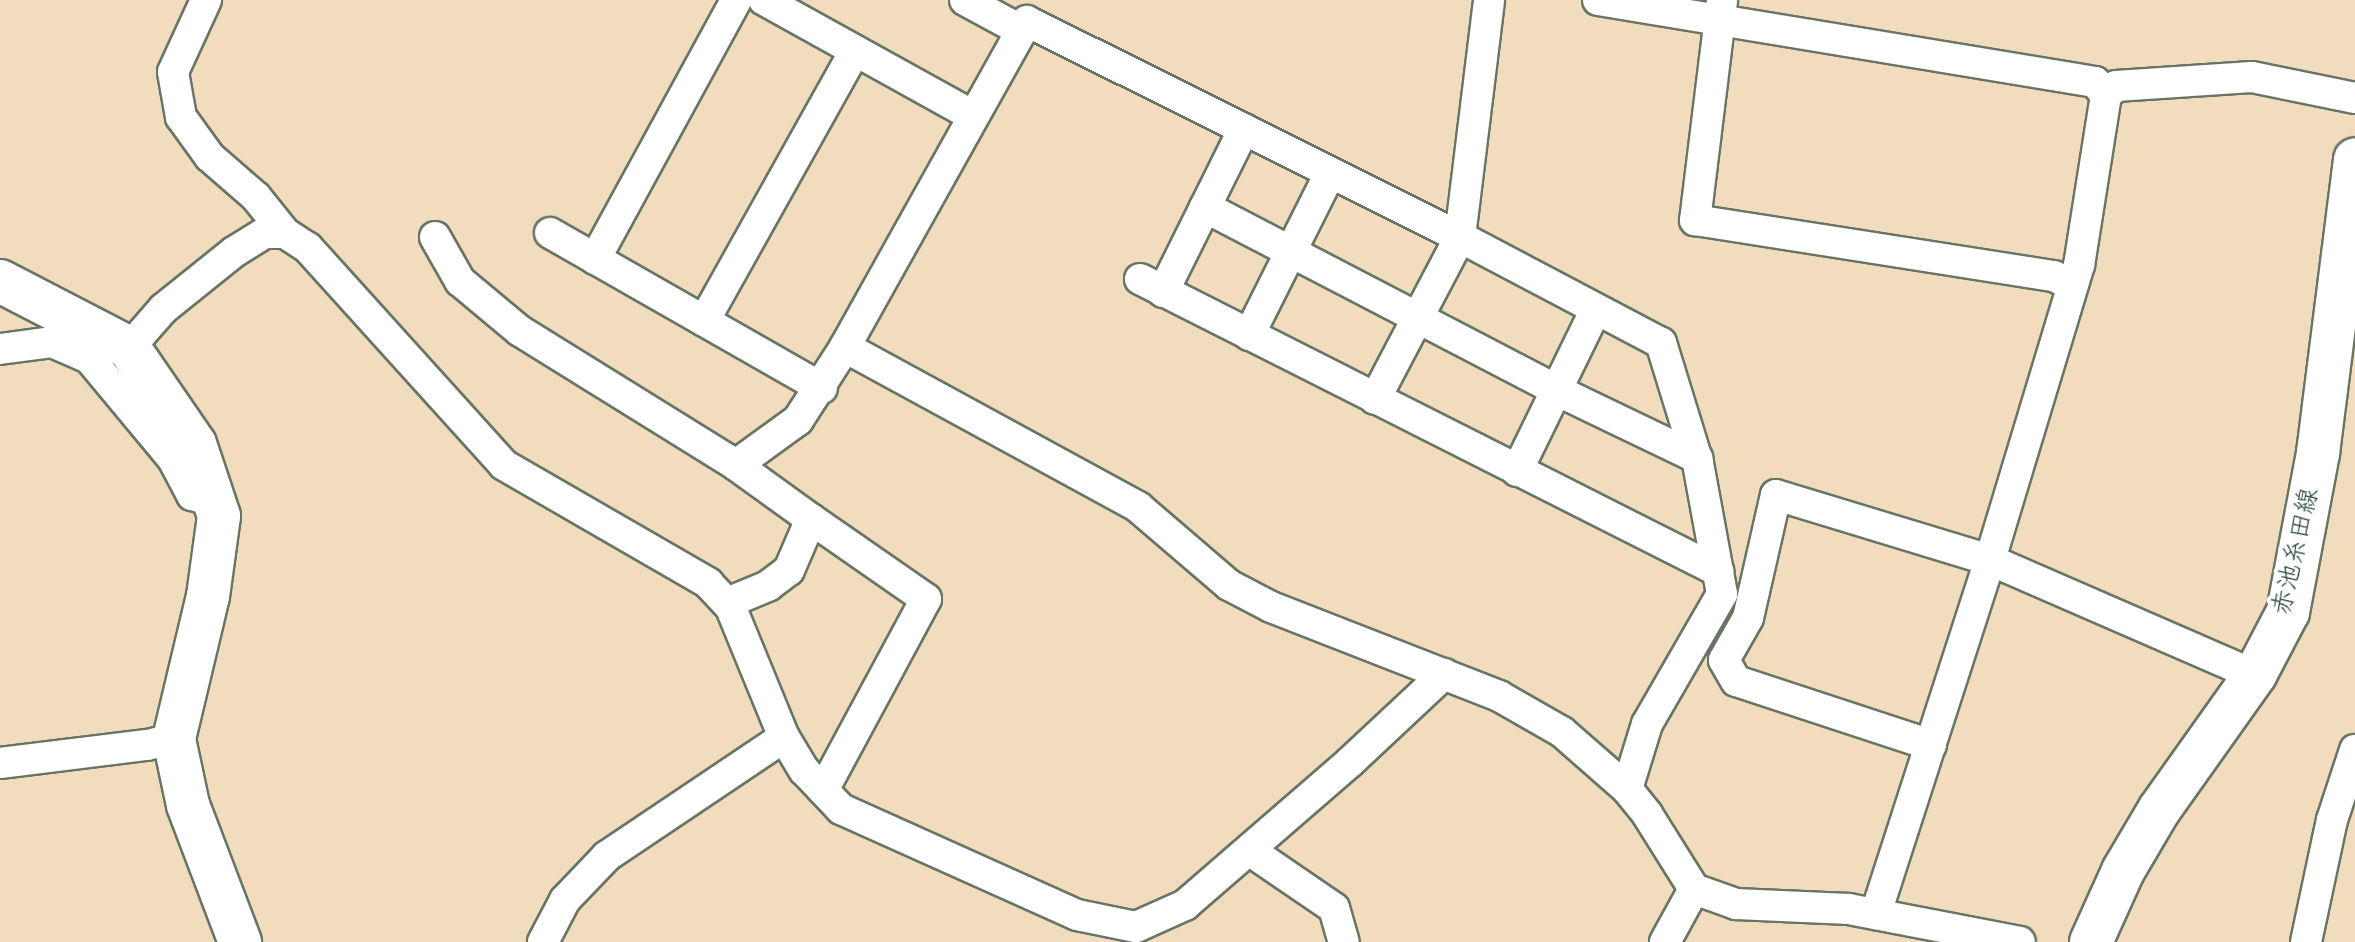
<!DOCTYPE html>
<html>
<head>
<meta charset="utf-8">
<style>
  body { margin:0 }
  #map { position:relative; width:2355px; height:942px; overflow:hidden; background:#f1ddbd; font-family:Mynerve,"Klee One",sans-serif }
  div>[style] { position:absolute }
  .roads { filter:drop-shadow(2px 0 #687564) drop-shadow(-2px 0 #687564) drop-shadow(0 2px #687564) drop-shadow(0 -2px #687564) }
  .street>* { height:30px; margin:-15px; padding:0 15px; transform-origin:15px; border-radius:15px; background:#fff }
  .secondary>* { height:42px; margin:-21px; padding:0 21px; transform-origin:21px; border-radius:21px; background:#fff }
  span { translate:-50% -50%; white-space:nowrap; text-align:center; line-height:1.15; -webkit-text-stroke:8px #fff; paint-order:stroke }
  .street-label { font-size:26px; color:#1f3d34 }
</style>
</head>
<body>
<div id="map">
  <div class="roads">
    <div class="street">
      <div style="left:206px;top:0;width:79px;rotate:114.6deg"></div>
      <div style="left:173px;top:72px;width:46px;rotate:79.9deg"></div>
      <div style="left:181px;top:117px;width:49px;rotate:54.1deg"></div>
      <div style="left:210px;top:157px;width:61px;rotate:41deg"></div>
      <div style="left:256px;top:197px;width:46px;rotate:51.1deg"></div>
      <div style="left:764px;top:0;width:239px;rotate:29deg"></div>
      <div style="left:965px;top:0;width:65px;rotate:28.5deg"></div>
      <div style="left:1598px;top:0;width:504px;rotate:9.37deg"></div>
      <div style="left:2095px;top:82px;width:17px;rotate:50deg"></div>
      <div style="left:2106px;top:95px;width:172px;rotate:99deg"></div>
      <div style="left:2079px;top:265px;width:308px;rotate:106.8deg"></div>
      <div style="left:1990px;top:560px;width:372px;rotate:107.9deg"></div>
      <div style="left:1722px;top:1px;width:221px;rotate:97deg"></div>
      <div style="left:1695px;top:220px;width:363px;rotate:8.9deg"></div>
      <div style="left:2054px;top:276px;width:21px;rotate:28deg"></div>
      <div style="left:2106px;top:95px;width:13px;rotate:-42deg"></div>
      <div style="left:2116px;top:86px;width:136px;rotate:-3.8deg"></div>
      <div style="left:2252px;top:77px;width:105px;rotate:11.5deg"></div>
      <div style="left:1205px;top:207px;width:396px;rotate:27.5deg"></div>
      <div style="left:1556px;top:390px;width:157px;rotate:25.7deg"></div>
      <div style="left:550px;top:233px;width:313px;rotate:29.7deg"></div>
      <div style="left:435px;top:237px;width:51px;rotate:60.4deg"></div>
      <div style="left:460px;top:281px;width:78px;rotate:39.8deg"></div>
      <div style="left:520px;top:331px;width:254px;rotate:31.8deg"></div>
      <div style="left:736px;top:465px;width:92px;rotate:35.8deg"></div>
      <div style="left:811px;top:519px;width:56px;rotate:113.3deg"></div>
      <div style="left:789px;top:570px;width:26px;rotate:143deg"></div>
      <div style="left:768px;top:586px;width:44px;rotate:157.5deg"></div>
      <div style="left:595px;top:259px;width:295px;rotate:-61.4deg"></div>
      <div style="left:1140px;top:279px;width:648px;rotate:26.8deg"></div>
      <div style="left:1163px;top:292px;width:182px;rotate:-63.6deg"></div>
      <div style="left:704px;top:321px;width:309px;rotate:-60.8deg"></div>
      <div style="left:1249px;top:335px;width:181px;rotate:-63.4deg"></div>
      <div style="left:129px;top:348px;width:52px;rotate:-48.9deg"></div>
      <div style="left:163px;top:309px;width:91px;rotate:-38.8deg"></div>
      <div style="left:234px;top:252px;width:36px;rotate:-32deg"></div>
      <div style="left:265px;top:233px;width:20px"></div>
      <div style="left:285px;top:233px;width:27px;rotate:33deg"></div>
      <div style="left:308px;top:248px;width:292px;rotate:47.9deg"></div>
      <div style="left:504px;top:465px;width:236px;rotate:30deg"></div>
      <div style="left:708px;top:583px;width:34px;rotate:47deg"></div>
      <div style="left:731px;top:608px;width:139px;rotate:67.7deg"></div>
      <div style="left:784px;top:737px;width:39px;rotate:59deg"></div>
      <div style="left:804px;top:770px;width:54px;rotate:46.5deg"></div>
      <div style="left:841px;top:809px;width:259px;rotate:24.2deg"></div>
      <div style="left:1077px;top:915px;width:60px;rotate:11.5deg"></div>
      <div style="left:1136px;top:927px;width:54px;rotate:-24.2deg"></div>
      <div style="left:1185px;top:905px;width:218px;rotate:-40.9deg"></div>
      <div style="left:1350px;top:762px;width:129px;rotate:-43.1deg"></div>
      <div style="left:0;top:349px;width:52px;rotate:-7.7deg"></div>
      <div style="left:52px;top:342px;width:40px;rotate:23.4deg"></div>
      <div style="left:89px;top:358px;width:131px;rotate:50.3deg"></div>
      <div style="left:173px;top:459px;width:41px;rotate:62.2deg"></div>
      <div style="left:192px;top:495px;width:23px;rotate:15deg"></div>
      <div style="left:1375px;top:399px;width:183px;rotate:-62.3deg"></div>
      <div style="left:1460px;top:237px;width:239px;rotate:-83deg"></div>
      <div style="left:736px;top:465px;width:77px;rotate:-36deg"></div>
      <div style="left:798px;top:420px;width:87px;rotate:-57.2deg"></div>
      <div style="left:1517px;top:471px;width:180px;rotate:-64deg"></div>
      <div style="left:811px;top:519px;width:140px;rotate:34.8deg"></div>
      <div style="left:926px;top:599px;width:217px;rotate:118.3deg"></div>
      <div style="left:1931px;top:745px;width:205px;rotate:-161.8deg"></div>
      <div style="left:1736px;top:681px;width:24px;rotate:-120deg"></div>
      <div style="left:1724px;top:660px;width:48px;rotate:-60.3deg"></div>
      <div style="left:1748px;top:618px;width:126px;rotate:-77.2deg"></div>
      <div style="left:1776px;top:495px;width:224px;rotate:16.9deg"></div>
      <div style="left:1990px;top:560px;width:289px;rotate:23.5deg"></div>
      <div style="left:0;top:763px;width:148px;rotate:-7deg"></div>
      <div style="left:147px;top:745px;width:28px;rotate:-13deg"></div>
      <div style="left:1627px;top:789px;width:68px;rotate:-72.9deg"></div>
      <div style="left:1647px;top:724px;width:150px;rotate:-60deg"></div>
      <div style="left:1722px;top:594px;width:133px;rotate:-100.4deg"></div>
      <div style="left:1698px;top:463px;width:126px;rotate:-107.1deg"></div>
      <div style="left:1661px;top:343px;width:227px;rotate:-152.2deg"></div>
      <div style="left:1460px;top:237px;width:484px;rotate:-153.5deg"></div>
      <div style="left:1027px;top:21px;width:373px;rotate:119.2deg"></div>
      <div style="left:845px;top:347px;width:334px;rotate:28.6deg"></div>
      <div style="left:1138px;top:507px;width:120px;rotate:40.6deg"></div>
      <div style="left:1229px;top:585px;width:47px;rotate:27.6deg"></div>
      <div style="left:1271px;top:607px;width:245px;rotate:21.3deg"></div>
      <div style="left:1499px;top:696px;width:73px;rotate:29.7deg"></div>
      <div style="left:1562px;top:732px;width:86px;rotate:41.2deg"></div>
      <div style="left:1627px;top:789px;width:32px;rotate:51deg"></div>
      <div style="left:1647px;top:814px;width:89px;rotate:57.9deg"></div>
      <div style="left:1694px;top:889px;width:45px;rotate:19.7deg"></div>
      <div style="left:1736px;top:904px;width:113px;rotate:2.5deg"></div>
      <div style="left:1849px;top:909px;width:174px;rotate:10.9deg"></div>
      <div style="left:1249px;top:850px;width:103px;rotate:34.3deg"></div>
      <div style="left:1334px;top:908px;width:35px;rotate:74deg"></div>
      <div style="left:543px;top:942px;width:47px;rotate:-62.4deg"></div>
      <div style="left:565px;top:900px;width:61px;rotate:-46.3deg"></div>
      <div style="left:607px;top:856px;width:213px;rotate:-33.9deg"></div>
      <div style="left:1665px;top:942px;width:60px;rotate:-61.3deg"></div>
      <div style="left:2306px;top:942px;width:125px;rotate:-78deg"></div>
      <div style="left:2332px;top:820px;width:74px;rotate:-71.8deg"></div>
    </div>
    <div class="secondary">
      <div style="left:0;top:281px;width:145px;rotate:27.4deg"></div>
      <div style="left:129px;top:348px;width:116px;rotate:55.5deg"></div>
      <div style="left:195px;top:444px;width:76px;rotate:71.6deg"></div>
      <div style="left:219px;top:516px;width:81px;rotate:97.8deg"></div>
      <div style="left:208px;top:596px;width:147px;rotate:103.4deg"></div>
      <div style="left:174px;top:739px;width:67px;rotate:78deg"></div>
      <div style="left:188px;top:805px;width:147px;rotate:69.2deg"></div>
      <div style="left:2091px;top:942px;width:78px;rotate:-65.7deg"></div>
      <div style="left:2123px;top:871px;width:71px;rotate:-59.5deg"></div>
      <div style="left:2159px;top:810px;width:166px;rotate:-54.6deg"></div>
      <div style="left:2255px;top:675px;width:71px;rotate:-62.4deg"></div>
      <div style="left:2288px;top:612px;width:162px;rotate:-79.3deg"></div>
      <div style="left:2318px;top:453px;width:296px;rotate:-82.8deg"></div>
    </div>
  </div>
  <div class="street-label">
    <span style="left:2297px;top:552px;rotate:-77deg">赤池糸田線</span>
  </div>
</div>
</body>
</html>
